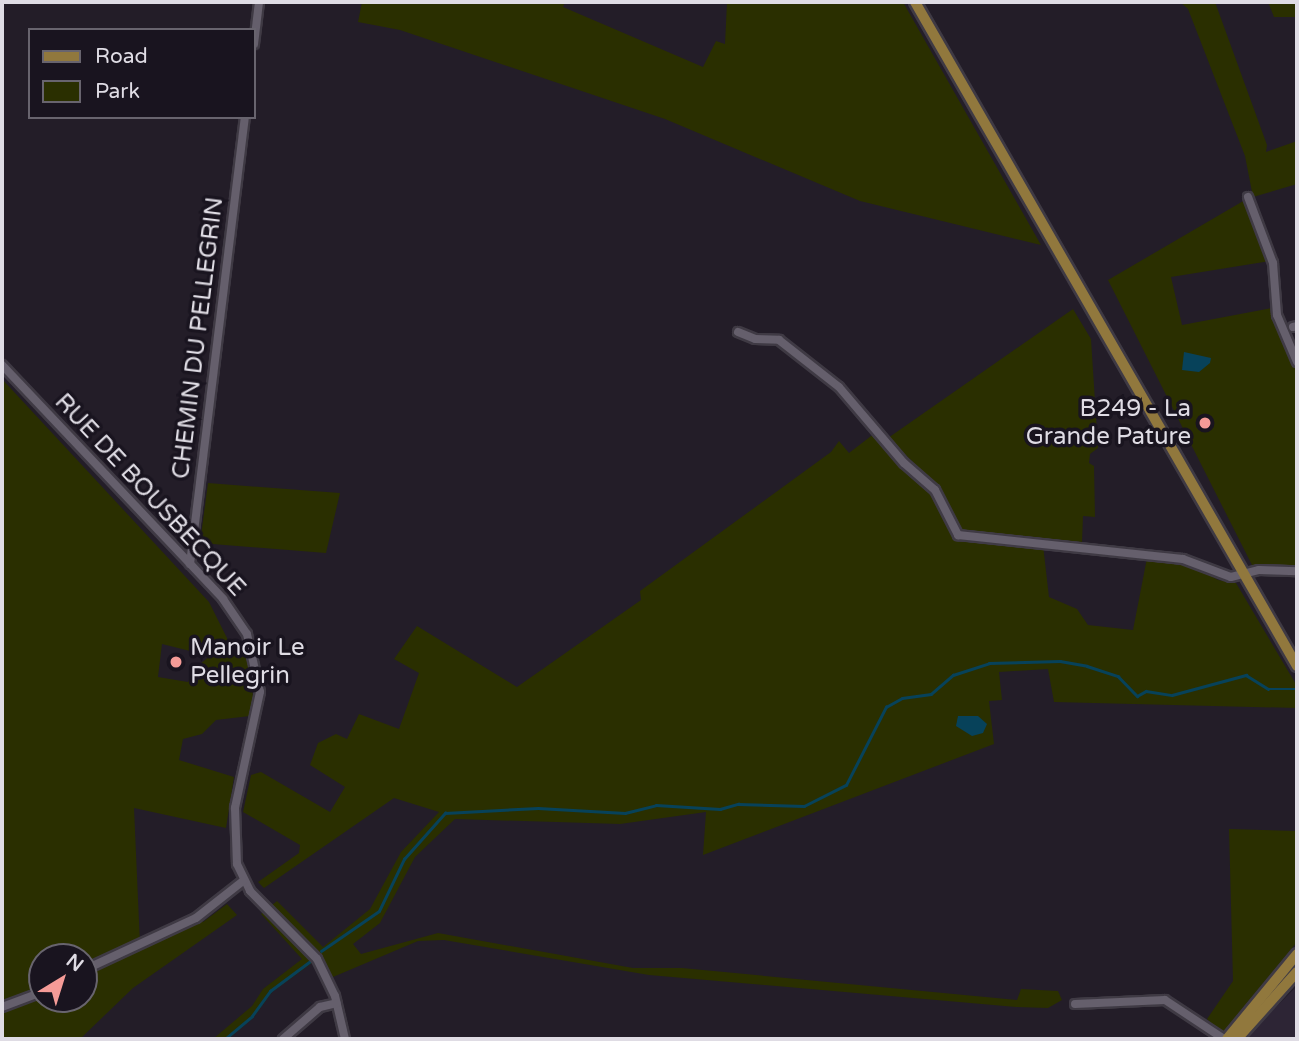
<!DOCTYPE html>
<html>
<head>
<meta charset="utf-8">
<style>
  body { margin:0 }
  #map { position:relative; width:1299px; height:1041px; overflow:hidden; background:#231d28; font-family:"Varela Round",sans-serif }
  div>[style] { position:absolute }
  .built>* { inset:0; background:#2d2535 }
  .green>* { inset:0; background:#2a2f00 }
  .water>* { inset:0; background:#07425a }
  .stream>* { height:2.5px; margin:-1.25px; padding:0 1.25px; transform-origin:1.25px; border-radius:1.25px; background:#07425a }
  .roads { filter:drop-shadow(2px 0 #3f3a44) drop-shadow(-2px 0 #3f3a44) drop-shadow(0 2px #3f3a44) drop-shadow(0 -2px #3f3a44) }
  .minor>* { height:8px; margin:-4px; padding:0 4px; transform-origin:4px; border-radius:4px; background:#655f6c }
  .major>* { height:10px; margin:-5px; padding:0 5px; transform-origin:5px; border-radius:5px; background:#91783d }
  .dots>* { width:19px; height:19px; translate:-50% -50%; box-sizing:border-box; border:4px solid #19141f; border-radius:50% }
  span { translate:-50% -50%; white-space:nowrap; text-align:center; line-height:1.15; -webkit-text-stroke:7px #19141f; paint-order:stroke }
  .street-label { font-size:24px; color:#dfdce4 }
  .poi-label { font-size:24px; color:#dfdce4 }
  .right { translate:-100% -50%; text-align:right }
  .left { translate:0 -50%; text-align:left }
  .frame { position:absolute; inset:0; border:4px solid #dfdce4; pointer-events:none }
  .legend { position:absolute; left:28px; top:28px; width:228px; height:91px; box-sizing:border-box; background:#19141f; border:2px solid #68646e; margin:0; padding:9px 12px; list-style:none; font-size:21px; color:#dfdce4 }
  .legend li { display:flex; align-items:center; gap:14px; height:35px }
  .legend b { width:35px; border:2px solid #68646e }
  .north { position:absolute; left:28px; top:943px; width:70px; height:70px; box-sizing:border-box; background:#19141f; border:2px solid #68646e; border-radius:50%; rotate:38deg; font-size:19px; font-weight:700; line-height:28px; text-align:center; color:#dfdce4 }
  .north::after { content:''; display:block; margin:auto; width:24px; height:32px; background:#f59b97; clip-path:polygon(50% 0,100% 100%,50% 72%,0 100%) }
</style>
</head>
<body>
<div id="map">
  <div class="built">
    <div style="clip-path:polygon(1297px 986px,1297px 1039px,1245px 1039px,1253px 1030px)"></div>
  </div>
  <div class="green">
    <div style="clip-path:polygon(362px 2px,565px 2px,563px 7px,703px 67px,716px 41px,725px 44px,727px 2px,903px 2px,1041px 245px,860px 201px,665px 119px,400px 30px,358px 22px)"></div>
    <div style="clip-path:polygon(1180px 2px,1215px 2px,1267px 145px,1266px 152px,1297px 141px,1297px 184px,1253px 197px,1245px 156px,1188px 9px)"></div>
    <div style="clip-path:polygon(1268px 2px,1297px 2px,1297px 17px,1274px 17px)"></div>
    <div style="clip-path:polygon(1245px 200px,1270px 261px,1171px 277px,1182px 325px,1272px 308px,1297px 373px,1297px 567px,1253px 567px,1108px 280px)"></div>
    <div style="clip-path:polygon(1073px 309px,1091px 339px,1098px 448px,1090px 454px,1089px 463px,1094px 466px,1095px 517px,1083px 516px,1082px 542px,959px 530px,942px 490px,888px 438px)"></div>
    <div style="clip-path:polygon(evenodd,2px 379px,209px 602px,228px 640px,245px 649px,252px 685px,254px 711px,250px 716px,216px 720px,202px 734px,183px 739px,179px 760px,234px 777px,226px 828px,134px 808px,140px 944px,201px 918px,203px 922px,227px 904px,237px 915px,133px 988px,80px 1039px,2px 1039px,2px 379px,162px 644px,210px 656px,195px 668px,188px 682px,158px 677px,162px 644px,2px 379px,42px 957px,84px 957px,84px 999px,42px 999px,42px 957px)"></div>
    <div style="clip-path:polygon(875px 433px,926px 486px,957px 541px,1043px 545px,1049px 597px,1077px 609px,1088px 625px,1133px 630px,1147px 558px,1197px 568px,1218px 580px,1236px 583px,1297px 686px,1297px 708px,1054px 702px,1048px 669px,999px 672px,1002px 700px,989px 701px,994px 744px,703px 855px,706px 812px,620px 824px,455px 819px,415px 857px,380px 923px,353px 944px,361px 954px,438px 933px,633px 968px,682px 968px,1017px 1000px,1021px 989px,1058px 991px,1062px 1000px,1048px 1008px,1016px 1007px,649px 975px,444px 940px,418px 941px,333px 977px,320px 957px,272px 992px,253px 1018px,228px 1039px,213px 1039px,252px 1006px,263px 989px,302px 959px,261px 914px,277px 901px,323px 947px,370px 909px,401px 852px,439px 812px,394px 798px,264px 888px,258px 882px,299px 853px,300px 845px,243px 812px,251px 775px,261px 772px,330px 812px,345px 787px,310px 765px,318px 743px,336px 734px,347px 739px,359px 714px,399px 729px,419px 673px,394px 659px,417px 626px,517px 687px,641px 600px,640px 591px,831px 452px,839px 441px,849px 453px)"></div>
    <div style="clip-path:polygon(208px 483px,340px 493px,326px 553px,200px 543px)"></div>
    <div style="clip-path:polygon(1229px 829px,1297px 831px,1297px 942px,1222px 1033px,1207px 1019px,1233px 981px)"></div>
  </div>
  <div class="water">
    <div style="clip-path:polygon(1184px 352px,1211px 358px,1210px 363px,1199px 372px,1182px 370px)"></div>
    <div style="clip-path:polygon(958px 716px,978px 716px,987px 724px,983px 733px,972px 736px,956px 726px)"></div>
  </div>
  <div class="stream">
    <div style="left:321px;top:951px;width:70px;rotate:-34.6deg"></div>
    <div style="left:379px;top:911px;width:58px;rotate:-64.3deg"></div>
    <div style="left:404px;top:859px;width:62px;rotate:-48.3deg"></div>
    <div style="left:445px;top:813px;width:93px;rotate:-3.1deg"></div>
    <div style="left:538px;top:808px;width:87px;rotate:3.3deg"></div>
    <div style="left:625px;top:813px;width:32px;rotate:-14deg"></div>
    <div style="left:656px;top:805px;width:64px;rotate:3.6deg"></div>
    <div style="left:720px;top:809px;width:19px;rotate:-16deg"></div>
    <div style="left:738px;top:804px;width:66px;rotate:1.7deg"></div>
    <div style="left:804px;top:806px;width:47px;rotate:-26.6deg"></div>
    <div style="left:846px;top:785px;width:88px;rotate:-62.9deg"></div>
    <div style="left:886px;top:707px;width:18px;rotate:-29deg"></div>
    <div style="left:902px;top:698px;width:29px;rotate:-8deg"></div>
    <div style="left:931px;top:694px;width:29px;rotate:-41deg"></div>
    <div style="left:953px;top:675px;width:38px;rotate:-18deg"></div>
    <div style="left:989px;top:663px;width:71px;rotate:-1.6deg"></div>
    <div style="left:1060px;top:661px;width:27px;rotate:10deg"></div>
    <div style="left:1087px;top:666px;width:33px;rotate:18deg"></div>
    <div style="left:1118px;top:676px;width:28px;rotate:46deg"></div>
    <div style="left:1137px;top:696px;width:10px;rotate:-29deg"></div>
    <div style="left:1146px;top:691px;width:26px;rotate:9deg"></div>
    <div style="left:1172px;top:695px;width:77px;rotate:-15.1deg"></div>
    <div style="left:1246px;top:675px;width:26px;rotate:32deg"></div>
    <div style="left:1268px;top:689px;width:29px"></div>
    <div style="left:225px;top:1039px;width:35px;rotate:-40deg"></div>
    <div style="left:252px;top:1016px;width:31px;rotate:-54deg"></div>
    <div style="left:270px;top:991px;width:49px;rotate:-36.6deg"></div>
  </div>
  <div class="roads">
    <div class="minor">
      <div style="left:254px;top:44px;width:42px;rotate:-83.2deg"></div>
      <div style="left:1248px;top:197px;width:71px;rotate:69.3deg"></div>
      <div style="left:1273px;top:263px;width:52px;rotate:85.6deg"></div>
      <div style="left:1277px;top:315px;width:51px;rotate:66.9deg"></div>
      <div style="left:1293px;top:327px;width:4px;rotate:-14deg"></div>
      <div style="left:738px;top:332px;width:18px;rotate:22deg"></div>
      <div style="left:755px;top:339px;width:24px;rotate:2deg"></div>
      <div style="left:779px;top:340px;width:76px;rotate:38.1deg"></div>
      <div style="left:839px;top:387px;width:100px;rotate:49.5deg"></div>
      <div style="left:904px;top:463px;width:41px;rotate:41.1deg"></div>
      <div style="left:935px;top:490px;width:51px;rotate:62.9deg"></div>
      <div style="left:958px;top:535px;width:226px;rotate:6.1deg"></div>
      <div style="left:1183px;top:559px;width:51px;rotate:20.6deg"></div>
      <div style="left:1231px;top:577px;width:29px;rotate:-14deg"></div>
      <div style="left:1259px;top:570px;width:38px;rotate:2deg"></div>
      <div style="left:2px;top:365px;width:322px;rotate:46.6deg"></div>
      <div style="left:223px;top:599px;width:42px;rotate:55.6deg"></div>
      <div style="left:247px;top:634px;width:59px;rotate:77.4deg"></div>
      <div style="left:260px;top:692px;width:119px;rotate:102.2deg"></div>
      <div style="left:235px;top:808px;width:56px;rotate:88deg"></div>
      <div style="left:237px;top:864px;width:30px;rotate:64deg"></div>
      <div style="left:250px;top:891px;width:95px;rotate:45.4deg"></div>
      <div style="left:317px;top:959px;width:41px;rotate:64.1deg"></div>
      <div style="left:335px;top:996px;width:44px;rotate:76.9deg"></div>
      <div style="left:190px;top:564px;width:450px;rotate:-83deg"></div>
      <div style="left:84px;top:970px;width:123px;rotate:-24.9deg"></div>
      <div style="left:196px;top:918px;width:60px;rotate:-38.2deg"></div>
      <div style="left:1075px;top:1004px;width:90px;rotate:-2.5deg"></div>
      <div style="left:1165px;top:1000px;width:71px;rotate:33.5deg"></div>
      <div style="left:2px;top:1007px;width:43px;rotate:-20.6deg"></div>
      <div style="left:283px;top:1039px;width:49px;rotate:-40.9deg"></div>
      <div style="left:320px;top:1007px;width:17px;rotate:-13deg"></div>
    </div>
    <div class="major">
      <div style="left:915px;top:2px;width:766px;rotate:60.09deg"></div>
      <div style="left:1227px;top:1039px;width:110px;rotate:-50.5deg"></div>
      <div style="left:1237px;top:1039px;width:90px;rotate:-48.2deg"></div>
    </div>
  </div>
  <div class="dots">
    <div style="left:1205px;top:423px;background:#f59b97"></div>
    <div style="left:176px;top:662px;background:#f59b97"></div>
  </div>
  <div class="street-label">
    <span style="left:198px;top:338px;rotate:-83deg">CHEMIN DU PELLEGRIN</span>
    <span style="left:150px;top:495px;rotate:47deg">RUE DE BOUSBECQUE</span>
  </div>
  <div class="poi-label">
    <span class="right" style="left:1191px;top:423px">B249 - La<br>Grande Pature</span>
    <span class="left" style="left:190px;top:662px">Manoir Le<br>Pellegrin</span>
  </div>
  <div class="frame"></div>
  <ul class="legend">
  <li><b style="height:9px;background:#91783d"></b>Road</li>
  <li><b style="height:19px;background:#2a2f00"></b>Park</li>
  </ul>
  <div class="north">N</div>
</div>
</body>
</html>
